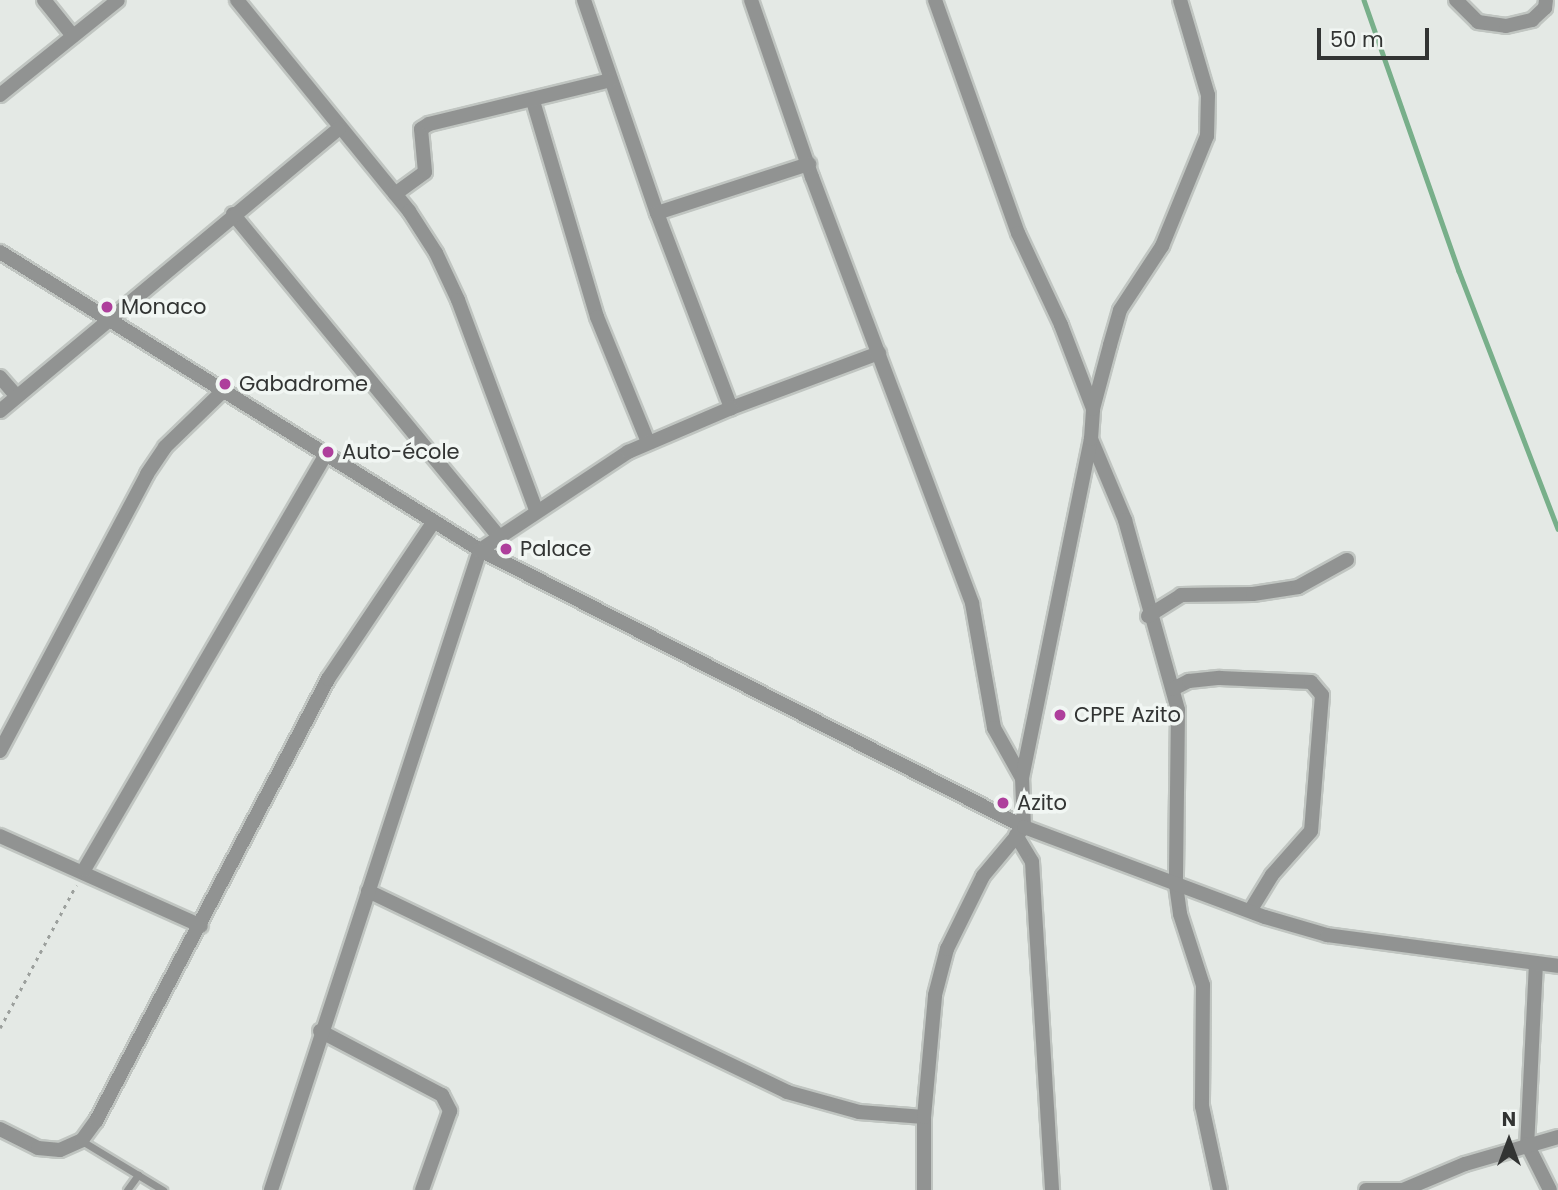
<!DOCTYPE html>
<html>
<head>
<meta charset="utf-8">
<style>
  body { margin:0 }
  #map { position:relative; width:1558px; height:1190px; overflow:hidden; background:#e4e9e5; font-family:Poppins,sans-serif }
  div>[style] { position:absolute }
  .stream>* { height:4.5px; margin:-2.25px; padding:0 2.25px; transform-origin:2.25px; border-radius:2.25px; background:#78af8a }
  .path>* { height:2.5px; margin-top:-1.25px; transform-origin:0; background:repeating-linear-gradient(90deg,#9ca09d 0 3.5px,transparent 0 8.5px) }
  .roads { filter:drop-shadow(2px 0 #c0c5c1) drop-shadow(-2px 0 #c0c5c1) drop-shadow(0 2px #c0c5c1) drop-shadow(0 -2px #c0c5c1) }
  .service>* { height:7px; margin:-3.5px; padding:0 3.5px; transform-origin:3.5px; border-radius:3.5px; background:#919392 }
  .minor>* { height:14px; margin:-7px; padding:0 7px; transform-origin:7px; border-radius:7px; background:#919392 }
  .tertiary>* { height:14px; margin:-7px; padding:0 7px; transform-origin:7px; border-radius:7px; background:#919392 }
  .dots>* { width:19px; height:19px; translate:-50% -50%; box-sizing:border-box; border:4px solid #f1f6f3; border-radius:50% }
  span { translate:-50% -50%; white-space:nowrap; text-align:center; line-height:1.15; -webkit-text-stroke:7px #f1f6f3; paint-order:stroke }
  .poi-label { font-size:21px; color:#323433 }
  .left { translate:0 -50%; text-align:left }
  .north { position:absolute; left:1474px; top:1106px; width:70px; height:70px; -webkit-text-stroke:5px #f1f6f3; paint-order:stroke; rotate:0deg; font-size:19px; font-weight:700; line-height:28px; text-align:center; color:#323433 }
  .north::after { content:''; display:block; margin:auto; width:24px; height:32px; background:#323433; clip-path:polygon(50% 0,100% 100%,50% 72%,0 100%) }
  .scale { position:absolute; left:1317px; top:28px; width:112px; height:32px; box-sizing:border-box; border:4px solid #323433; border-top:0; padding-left:9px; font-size:21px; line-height:24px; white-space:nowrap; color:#323433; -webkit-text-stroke:5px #f1f6f3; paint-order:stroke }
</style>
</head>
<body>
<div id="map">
  <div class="stream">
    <div style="left:1364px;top:0;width:287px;rotate:70.7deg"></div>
    <div style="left:1459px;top:271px;width:276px;rotate:69deg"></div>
  </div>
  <div class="path">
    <div style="left:0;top:1028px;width:162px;rotate:-62deg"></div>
  </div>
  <div class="roads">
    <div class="service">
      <div style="left:82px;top:1141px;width:95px;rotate:31.2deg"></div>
      <div style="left:127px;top:1190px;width:19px;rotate:-54deg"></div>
    </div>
    <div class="minor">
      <div style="left:44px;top:0;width:46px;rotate:51.1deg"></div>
      <div style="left:237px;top:0;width:272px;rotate:50.8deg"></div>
      <div style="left:409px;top:211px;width:50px;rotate:57.3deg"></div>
      <div style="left:436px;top:253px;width:52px;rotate:64.9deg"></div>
      <div style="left:458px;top:300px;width:224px;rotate:69.6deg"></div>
      <div style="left:584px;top:0;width:225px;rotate:71.1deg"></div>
      <div style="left:657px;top:213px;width:209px;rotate:69.2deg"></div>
      <div style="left:731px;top:408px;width:158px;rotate:-20.4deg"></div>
      <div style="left:751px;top:0;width:187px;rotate:71deg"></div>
      <div style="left:812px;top:177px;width:455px;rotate:69.4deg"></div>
      <div style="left:972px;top:603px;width:127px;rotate:80deg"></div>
      <div style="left:994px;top:728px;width:57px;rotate:60.8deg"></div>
      <div style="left:935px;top:0;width:247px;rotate:70.4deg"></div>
      <div style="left:1018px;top:233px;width:102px;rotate:64.9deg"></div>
      <div style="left:1061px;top:325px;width:90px;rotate:69.1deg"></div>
      <div style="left:1456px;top:0;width:31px;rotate:45deg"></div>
      <div style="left:1478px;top:22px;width:28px;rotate:8deg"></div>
      <div style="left:1506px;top:26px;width:27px;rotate:-13deg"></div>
      <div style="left:1532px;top:20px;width:18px;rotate:-43deg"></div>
      <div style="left:1545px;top:8px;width:8px;rotate:-83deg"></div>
      <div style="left:0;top:95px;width:151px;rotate:-38.8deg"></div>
      <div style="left:533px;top:101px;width:225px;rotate:73.5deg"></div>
      <div style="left:597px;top:317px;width:135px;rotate:67.8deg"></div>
      <div style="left:395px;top:194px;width:37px;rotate:-36deg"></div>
      <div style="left:425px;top:172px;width:43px;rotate:-95.3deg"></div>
      <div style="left:421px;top:129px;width:9px;rotate:-32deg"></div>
      <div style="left:429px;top:124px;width:187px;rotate:-13.6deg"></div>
      <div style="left:657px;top:213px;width:160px;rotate:-17.9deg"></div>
      <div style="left:233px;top:214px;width:418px;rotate:50.5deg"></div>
      <div style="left:0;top:377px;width:23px;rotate:49deg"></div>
      <div style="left:0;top:411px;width:441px;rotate:-39.8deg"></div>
      <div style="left:1091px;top:439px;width:88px;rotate:67.2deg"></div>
      <div style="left:1125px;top:520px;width:197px;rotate:74.4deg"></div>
      <div style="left:1178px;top:710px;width:175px;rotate:90.7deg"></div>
      <div style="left:1176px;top:885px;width:29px;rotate:82deg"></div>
      <div style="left:1180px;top:914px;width:75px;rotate:72.1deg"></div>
      <div style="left:1203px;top:985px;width:121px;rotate:90.5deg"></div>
      <div style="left:1202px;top:1106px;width:86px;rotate:77.9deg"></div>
      <div style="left:1148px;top:616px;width:39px;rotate:-32deg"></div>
      <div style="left:1181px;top:595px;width:72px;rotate:-0.8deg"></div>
      <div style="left:1253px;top:594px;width:46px;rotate:-8.8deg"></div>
      <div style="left:1298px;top:587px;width:56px;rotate:-28.9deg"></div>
      <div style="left:1173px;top:689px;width:18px;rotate:-27deg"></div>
      <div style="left:1189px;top:681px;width:31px;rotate:-6deg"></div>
      <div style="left:1220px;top:678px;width:91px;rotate:2.5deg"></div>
      <div style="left:1311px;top:682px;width:17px;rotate:50deg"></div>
      <div style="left:1322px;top:695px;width:136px;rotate:94.6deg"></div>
      <div style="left:1311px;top:831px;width:59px;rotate:131.6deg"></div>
      <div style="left:1272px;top:875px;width:42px;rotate:121.4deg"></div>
      <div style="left:0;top:751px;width:314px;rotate:-62deg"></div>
      <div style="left:147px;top:474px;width:32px;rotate:-56deg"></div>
      <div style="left:165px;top:447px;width:81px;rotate:-44deg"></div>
      <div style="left:1016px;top:835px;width:31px;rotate:59deg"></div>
      <div style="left:1032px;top:862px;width:329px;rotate:86.5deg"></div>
      <div style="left:0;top:836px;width:220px;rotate:24.1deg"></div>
      <div style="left:84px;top:870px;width:478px;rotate:-59.8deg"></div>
      <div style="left:368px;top:891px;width:465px;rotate:25.6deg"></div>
      <div style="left:787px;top:1092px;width:75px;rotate:15.5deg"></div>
      <div style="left:859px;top:1112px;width:65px;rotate:4.4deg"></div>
      <div style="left:1536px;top:963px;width:181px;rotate:92.8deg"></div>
      <div style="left:1527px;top:1144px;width:51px;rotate:63.4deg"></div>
      <div style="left:320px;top:1031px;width:138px;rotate:27.7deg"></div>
      <div style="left:442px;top:1095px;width:18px;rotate:63deg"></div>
      <div style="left:450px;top:1111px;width:84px;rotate:109.5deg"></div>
      <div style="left:0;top:1129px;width:42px;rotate:26.6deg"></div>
      <div style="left:38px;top:1148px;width:22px;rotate:5deg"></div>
      <div style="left:60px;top:1150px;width:24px;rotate:-24deg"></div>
      <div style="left:82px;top:1140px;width:24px;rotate:-54deg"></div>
      <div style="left:96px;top:1121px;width:499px;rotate:-62.3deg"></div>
      <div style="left:328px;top:679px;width:188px;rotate:-56.1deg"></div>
      <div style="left:271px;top:1190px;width:673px;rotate:-71.91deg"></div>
      <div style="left:480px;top:550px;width:178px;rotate:-33.5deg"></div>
      <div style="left:628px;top:452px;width:112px;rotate:-23.1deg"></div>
      <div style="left:924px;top:1190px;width:73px;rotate:-90deg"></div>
      <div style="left:924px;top:1117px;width:122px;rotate:-84.8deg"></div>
      <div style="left:935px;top:995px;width:48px;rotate:-75.4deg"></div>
      <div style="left:947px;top:949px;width:81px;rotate:-63.7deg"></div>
      <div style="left:983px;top:876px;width:64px;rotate:-50.1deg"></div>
      <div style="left:1024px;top:827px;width:49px;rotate:-92.3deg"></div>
      <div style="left:1022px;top:778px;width:346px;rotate:-78.5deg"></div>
      <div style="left:1091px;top:439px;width:30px;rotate:-86deg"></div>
      <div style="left:1093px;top:409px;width:66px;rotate:-75.1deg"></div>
      <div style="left:1110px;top:345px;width:36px;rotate:-74deg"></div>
      <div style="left:1120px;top:310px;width:77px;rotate:-56.7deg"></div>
      <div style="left:1162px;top:246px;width:119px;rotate:-67.8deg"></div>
      <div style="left:1207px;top:136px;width:41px;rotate:-88.6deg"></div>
      <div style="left:1208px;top:95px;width:99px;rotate:-106.4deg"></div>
      <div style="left:1366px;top:1190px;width:37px"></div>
      <div style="left:1403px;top:1190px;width:67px;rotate:-22.8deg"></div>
      <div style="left:1465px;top:1164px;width:97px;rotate:-16.2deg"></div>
    </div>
    <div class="tertiary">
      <div style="left:0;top:252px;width:565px;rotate:31.83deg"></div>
      <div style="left:480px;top:550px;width:610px;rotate:26.98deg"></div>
      <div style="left:1024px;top:827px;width:257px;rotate:20.5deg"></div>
      <div style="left:1265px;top:917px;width:65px;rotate:16.2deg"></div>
      <div style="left:1327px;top:935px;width:233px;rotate:7.6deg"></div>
    </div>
  </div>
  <div class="dots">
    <div style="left:107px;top:307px;background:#ae3f9c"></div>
    <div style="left:225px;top:384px;background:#ae3f9c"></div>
    <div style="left:328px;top:452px;background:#ae3f9c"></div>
    <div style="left:506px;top:549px;background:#ae3f9c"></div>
    <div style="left:1060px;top:715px;background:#ae3f9c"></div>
    <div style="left:1003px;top:803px;background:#ae3f9c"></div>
  </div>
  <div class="poi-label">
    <span class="left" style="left:121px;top:307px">Monaco</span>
    <span class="left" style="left:239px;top:384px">Gabadrome</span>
    <span class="left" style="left:342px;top:452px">Auto-école</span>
    <span class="left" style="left:520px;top:549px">Palace</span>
    <span class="left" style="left:1074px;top:715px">CPPE Azito</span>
    <span class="left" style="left:1017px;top:803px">Azito</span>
  </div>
  <div class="north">N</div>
  <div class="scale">50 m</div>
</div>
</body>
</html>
